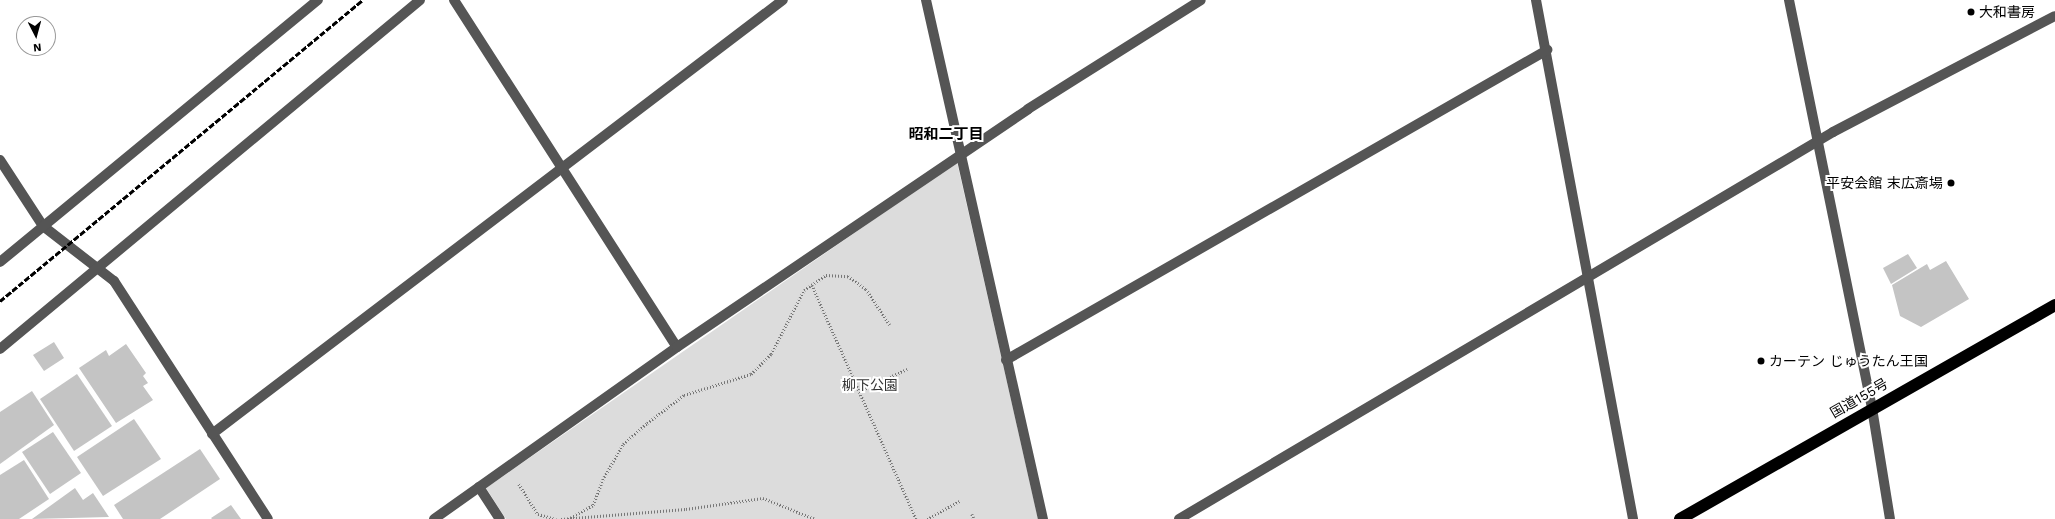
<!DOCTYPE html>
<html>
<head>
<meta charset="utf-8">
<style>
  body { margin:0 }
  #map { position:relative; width:2055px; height:519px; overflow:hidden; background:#fff; font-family:"Work Sans","Noto Sans JP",sans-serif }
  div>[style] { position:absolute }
  .green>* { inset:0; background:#dcdcdc }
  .building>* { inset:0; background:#c4c4c4 }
  .path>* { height:2.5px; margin-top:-1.25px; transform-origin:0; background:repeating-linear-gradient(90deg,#777 0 1px,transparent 0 3px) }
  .minor>* { height:10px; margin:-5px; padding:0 5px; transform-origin:5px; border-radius:5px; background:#555 }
  .highway>* { height:12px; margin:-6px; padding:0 6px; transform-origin:6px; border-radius:6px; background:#000 }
  .rail>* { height:3px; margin-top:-1.5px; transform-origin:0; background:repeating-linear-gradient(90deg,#000 0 6px,transparent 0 8px) }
  .dots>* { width:11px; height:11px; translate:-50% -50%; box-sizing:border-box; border:2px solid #fff; border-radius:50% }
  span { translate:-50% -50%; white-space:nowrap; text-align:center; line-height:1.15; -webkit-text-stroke:4px #fff; paint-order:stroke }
  .poi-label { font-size:14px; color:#000 }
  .left { translate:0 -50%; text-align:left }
  .right { translate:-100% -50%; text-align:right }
  .park-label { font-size:14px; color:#333 }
  .street-label { font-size:14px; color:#000 }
  .neighbourhood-label { font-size:15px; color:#000; font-weight:700 }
  .north { position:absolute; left:16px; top:16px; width:40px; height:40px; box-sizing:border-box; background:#fff; border:1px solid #999; border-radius:50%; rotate:174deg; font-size:11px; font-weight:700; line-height:16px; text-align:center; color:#000 }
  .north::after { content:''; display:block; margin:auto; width:14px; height:18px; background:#000; clip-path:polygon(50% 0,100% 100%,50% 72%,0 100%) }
</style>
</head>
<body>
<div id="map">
  <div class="green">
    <div style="clip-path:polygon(957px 162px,1038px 519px,506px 519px,486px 488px)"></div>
  </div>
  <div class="building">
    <div style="clip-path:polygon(1908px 254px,1917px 268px,1891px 284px,1883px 268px)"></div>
    <div style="clip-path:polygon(1946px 261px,1969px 299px,1921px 327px,1900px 316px,1892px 285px,1927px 264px,1930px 270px)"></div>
    <div style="clip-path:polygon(54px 342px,64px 358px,44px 371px,33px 355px)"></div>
    <div style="clip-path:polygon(126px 344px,146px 373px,143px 376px,148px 383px,143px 386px,153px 400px,116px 423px,79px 368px,106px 350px,109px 356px)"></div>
    <div style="clip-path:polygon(77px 374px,112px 426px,74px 451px,40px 399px)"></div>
    <div style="clip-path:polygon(32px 391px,54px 425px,0 464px,0 412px)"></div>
    <div style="clip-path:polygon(134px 419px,161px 459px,103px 496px,77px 457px)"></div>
    <div style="clip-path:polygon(53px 432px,81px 473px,50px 494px,22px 452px)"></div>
    <div style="clip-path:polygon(200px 449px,220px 479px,160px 519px,123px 519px,114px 505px)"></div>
    <div style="clip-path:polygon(24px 460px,49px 499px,19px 519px,0 519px,0 475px)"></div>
    <div style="clip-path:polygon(75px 488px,83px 500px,93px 493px,109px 517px,32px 519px)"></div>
    <div style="clip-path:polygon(231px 505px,241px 519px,212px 519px,211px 518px)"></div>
  </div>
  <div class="path">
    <div style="left:812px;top:285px;width:256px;rotate:66deg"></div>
    <div style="left:860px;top:391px;width:52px;rotate:-25.1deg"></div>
    <div style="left:519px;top:484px;width:36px;rotate:58deg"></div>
    <div style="left:538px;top:514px;width:19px;rotate:16deg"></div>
    <div style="left:972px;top:514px;width:5px;rotate:68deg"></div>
    <div style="left:561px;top:519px;width:125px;rotate:-4.6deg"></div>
    <div style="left:686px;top:509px;width:78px;rotate:-8.1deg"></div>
    <div style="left:763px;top:498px;width:56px;rotate:22deg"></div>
    <div style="left:568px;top:519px;width:29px;rotate:-29deg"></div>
    <div style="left:593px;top:505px;width:30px;rotate:-69deg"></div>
    <div style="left:604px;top:477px;width:38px;rotate:-60deg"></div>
    <div style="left:623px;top:444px;width:32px;rotate:-41deg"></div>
    <div style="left:647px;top:423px;width:46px;rotate:-37.1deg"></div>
    <div style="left:684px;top:395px;width:70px;rotate:-17.4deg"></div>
    <div style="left:751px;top:374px;width:28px;rotate:-45deg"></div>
    <div style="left:771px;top:354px;width:72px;rotate:-62.7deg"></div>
    <div style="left:804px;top:290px;width:27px;rotate:-34deg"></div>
    <div style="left:826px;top:275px;width:22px;rotate:3deg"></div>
    <div style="left:848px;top:276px;width:22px;rotate:36deg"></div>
    <div style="left:866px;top:289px;width:43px;rotate:56.3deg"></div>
    <div style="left:927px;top:519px;width:38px;rotate:-29deg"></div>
  </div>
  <div class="minor">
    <div style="left:454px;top:0;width:412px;rotate:57.3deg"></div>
    <div style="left:926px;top:0;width:532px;rotate:77.3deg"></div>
    <div style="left:1536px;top:0;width:528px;rotate:79.41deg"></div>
    <div style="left:1789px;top:0;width:416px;rotate:78.5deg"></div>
    <div style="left:1872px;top:408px;width:112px;rotate:80.8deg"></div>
    <div style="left:0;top:160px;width:79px;rotate:56.9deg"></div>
    <div style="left:43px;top:226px;width:90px;rotate:37.8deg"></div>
    <div style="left:114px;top:281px;width:283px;rotate:57.1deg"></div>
    <div style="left:0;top:262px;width:412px;rotate:-39.5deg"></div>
    <div style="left:0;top:349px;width:546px;rotate:-39.72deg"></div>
    <div style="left:1006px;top:360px;width:624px;rotate:-29.81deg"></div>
    <div style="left:212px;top:434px;width:717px;rotate:-37.24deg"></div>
    <div style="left:479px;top:487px;width:38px;rotate:57deg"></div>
    <div style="left:434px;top:519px;width:298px;rotate:-35.3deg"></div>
    <div style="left:677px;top:347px;width:424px;rotate:-34.1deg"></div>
    <div style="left:1028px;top:109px;width:204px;rotate:-32.2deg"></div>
    <div style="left:1179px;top:519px;width:760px;rotate:-30.61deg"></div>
    <div style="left:1833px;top:132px;width:250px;rotate:-27.6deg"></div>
  </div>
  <div class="highway">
    <div style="left:1680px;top:519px;width:432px;rotate:-29.7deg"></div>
  </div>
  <div class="rail">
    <div style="left:0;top:301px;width:472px;rotate:-39.7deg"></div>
  </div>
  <div class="dots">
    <div style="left:1971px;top:12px;background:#000"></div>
    <div style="left:1951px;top:183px;background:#000"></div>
    <div style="left:1761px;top:361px;background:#000"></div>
  </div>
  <div class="poi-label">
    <span class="left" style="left:1979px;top:12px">大和書房</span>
    <span class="right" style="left:1943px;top:183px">平安会館 末広斎場</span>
    <span class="left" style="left:1769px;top:361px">カーテン じゅうたん王国</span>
  </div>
  <div class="park-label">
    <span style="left:870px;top:385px">柳下公園</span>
  </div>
  <div class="street-label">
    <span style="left:1859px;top:398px;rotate:-30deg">国道155号</span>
  </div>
  <div class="neighbourhood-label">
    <span style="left:946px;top:135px">昭和二丁目</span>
  </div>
  <div class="north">N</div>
</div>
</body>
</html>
